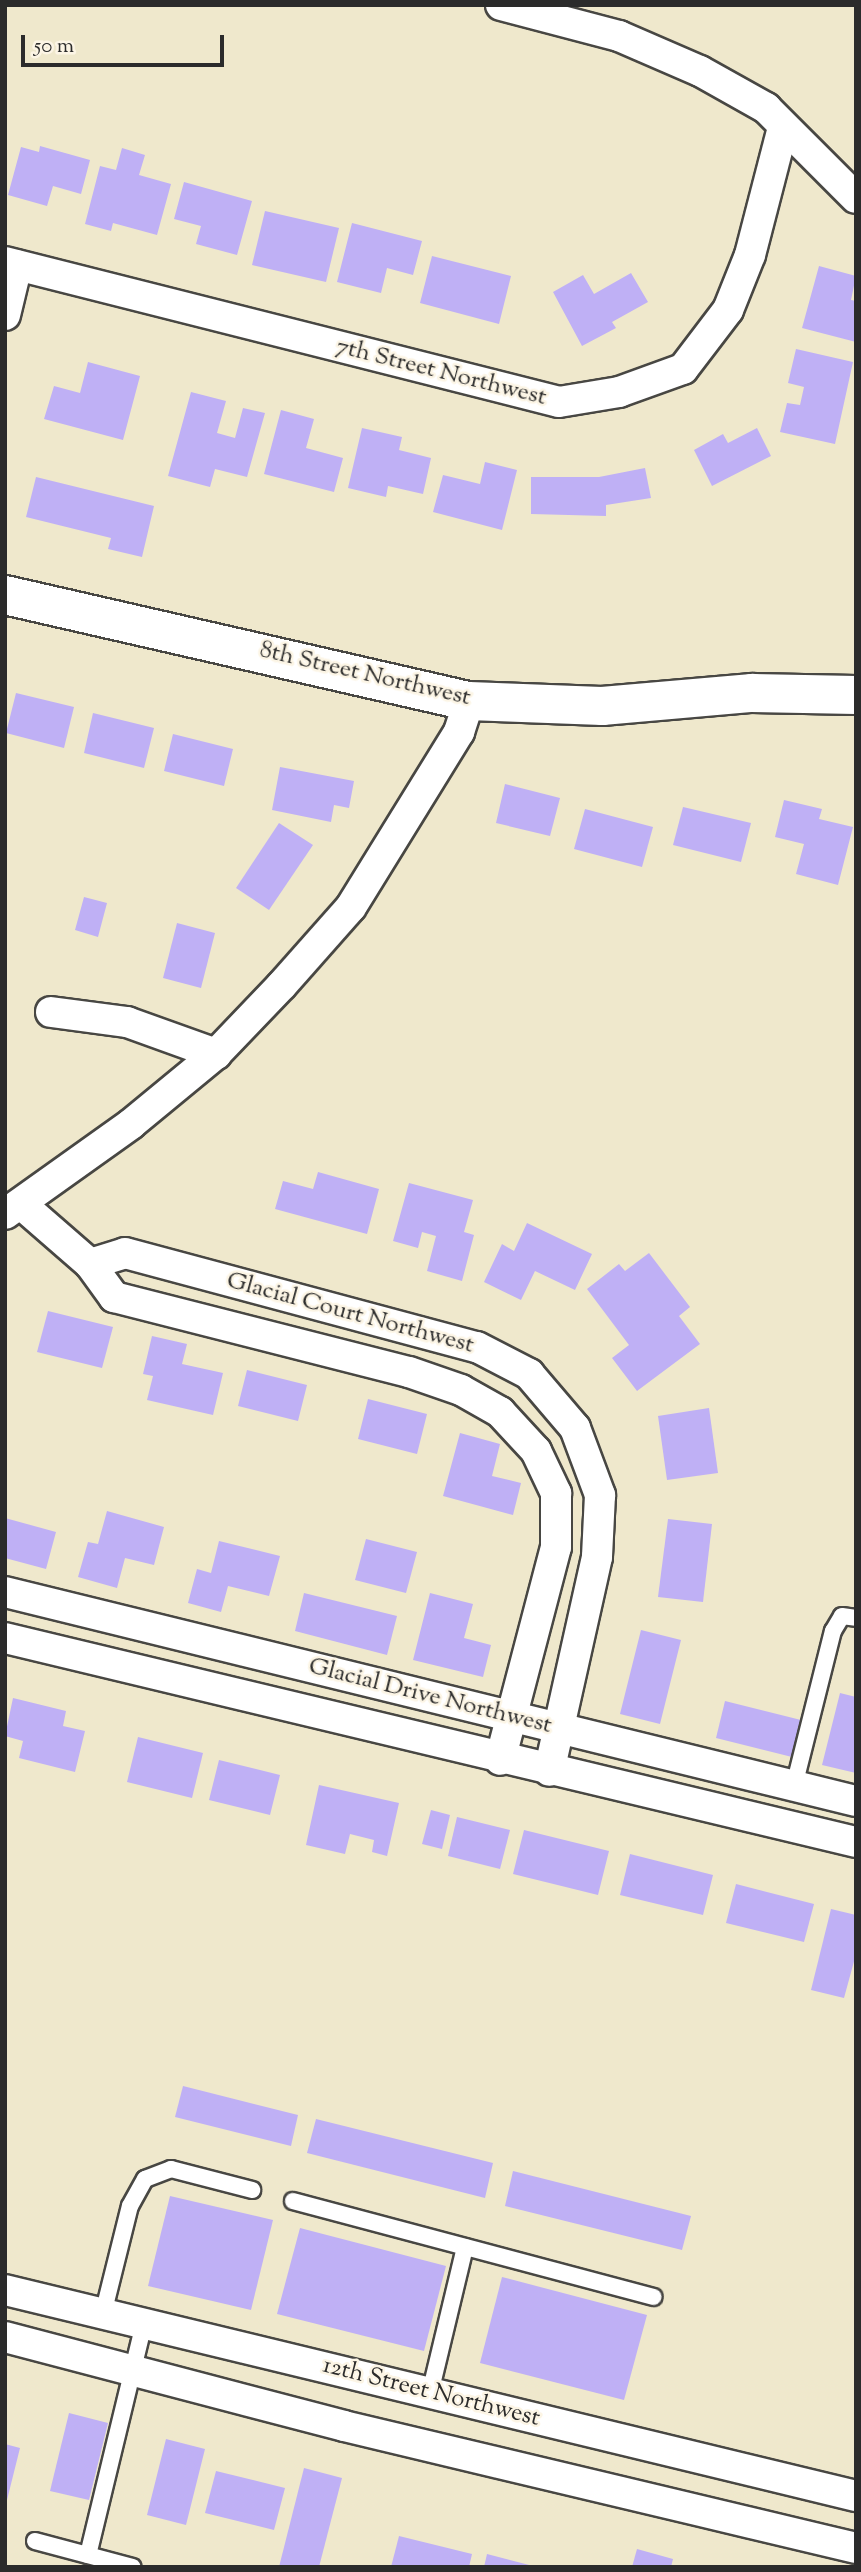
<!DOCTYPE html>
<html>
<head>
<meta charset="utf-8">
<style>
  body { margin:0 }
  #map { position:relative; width:861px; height:2572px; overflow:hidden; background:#efe8cc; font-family:"Sorts Mill Goudy",serif }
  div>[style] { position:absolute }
  .building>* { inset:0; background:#bfb0f5 }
  .roads { filter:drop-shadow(2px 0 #484743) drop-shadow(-2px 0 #484743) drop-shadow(0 2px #484743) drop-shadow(0 -2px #484743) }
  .service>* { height:16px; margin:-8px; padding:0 8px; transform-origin:8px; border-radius:8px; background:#fff }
  .minor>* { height:30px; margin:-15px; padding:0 15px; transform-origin:15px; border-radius:15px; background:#fff }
  .tertiary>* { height:38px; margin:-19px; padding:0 19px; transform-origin:19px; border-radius:19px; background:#fff }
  span { translate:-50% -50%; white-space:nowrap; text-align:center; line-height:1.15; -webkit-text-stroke:5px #fcf5e5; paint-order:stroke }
  .street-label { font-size:24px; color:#2b2b2b }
  .frame { position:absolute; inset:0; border:7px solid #2b2b2b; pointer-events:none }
  .scale { position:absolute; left:21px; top:35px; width:203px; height:32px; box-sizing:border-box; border:4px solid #2b2b2b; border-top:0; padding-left:9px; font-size:21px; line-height:24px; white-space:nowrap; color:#2b2b2b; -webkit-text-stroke:5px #fcf5e5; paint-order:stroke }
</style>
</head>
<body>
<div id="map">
  <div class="building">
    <div style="clip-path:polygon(40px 146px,90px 160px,81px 194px,53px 186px,47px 206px,8px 195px,21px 147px,39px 152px)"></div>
    <div style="clip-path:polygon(122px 148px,145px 155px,139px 175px,171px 184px,157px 235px,113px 223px,111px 231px,85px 224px,100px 166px,116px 170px)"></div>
    <div style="clip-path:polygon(184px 182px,252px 201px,237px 255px,196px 244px,201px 226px,174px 219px)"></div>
    <div style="clip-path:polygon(265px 211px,339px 228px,326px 282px,252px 265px)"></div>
    <div style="clip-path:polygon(352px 223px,422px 241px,413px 275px,387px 268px,381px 293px,337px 282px)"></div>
    <div style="clip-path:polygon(432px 256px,511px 276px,499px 324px,420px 303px)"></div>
    <div style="clip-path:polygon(819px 266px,856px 276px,851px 300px,856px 301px,856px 342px,802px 328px)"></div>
    <div style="clip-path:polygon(631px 273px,648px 302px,612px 322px,616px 328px,582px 346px,553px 292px,583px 275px,594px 294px)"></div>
    <div style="clip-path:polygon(796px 349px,853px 362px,835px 444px,780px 432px,787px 403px,800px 405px,804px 387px,788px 383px)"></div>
    <div style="clip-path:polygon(88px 362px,140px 376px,123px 440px,44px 419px,54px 386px,80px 393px)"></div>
    <div style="clip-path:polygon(191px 392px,226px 401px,217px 433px,235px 438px,243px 408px,265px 413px,247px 477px,215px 469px,210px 487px,168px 476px)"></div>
    <div style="clip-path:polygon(281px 410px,314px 419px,306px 448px,343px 458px,334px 492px,264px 474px)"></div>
    <div style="clip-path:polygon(362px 428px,402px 437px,399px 450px,431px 458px,423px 494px,388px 486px,386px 497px,348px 488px)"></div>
    <div style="clip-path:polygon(757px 428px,771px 456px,712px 486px,694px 450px,723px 434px,728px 443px)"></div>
    <div style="clip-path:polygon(485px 462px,517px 470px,502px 530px,433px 512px,443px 475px,480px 484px)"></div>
    <div style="clip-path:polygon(645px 468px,651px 498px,606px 505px,606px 516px,531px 514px,531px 477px,599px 477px)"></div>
    <div style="clip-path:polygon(36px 477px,154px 506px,142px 557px,108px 549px,111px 538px,26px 517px)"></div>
    <div style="clip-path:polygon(16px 693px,74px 707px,64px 748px,6px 733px)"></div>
    <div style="clip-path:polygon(93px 713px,154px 728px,144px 768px,84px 753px)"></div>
    <div style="clip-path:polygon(173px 734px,233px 749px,224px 786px,164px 771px)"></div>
    <div style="clip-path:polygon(280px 767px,354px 781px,349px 808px,334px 805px,331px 822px,272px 810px)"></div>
    <div style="clip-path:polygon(505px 784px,560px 798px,550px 836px,496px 823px)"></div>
    <div style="clip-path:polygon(784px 800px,822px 809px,819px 819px,853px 827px,838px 885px,796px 874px,804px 844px,775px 837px)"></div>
    <div style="clip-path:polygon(683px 807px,751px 823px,741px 862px,673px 845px)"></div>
    <div style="clip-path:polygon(585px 809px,653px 827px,642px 867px,574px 849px)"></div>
    <div style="clip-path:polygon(279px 823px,313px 845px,269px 910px,236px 888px)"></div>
    <div style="clip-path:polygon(84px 897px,107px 903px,98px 937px,75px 930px)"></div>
    <div style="clip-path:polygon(177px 923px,215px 933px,201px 988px,163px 978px)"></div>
    <div style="clip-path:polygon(318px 1172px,379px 1189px,367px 1234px,275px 1209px,283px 1181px,313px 1189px)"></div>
    <div style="clip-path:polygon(409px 1183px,473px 1200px,464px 1232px,474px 1235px,462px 1281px,427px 1271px,436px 1236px,422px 1232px,418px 1248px,393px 1241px)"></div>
    <div style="clip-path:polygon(527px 1223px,592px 1254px,575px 1290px,535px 1271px,521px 1300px,484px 1282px,502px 1244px,514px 1251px)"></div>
    <div style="clip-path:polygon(649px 1253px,690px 1307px,679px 1316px,700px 1344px,637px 1391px,612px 1358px,629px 1345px,587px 1289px,619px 1264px,625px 1271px)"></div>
    <div style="clip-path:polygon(48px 1311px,113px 1327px,102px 1368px,37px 1352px)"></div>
    <div style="clip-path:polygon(152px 1336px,187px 1344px,182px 1364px,223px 1373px,213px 1415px,147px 1400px,153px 1376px,143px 1374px)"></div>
    <div style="clip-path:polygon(247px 1370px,307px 1385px,298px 1421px,238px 1406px)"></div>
    <div style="clip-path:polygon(368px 1399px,427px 1414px,417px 1454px,358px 1439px)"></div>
    <div style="clip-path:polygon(709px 1408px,718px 1473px,667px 1480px,658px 1416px)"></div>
    <div style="clip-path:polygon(460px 1433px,500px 1444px,492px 1476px,521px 1483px,513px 1515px,443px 1496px)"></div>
    <div style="clip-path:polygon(107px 1511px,164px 1527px,154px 1565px,125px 1558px,117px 1588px,78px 1577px,88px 1542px,98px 1544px)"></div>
    <div style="clip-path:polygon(5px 1518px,56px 1532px,46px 1569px,5px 1558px)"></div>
    <div style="clip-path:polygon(668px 1519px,712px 1524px,703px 1602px,658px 1597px)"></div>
    <div style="clip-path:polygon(366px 1539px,417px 1552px,406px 1593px,355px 1580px)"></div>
    <div style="clip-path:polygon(219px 1541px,280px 1556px,269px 1596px,228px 1586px,221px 1612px,188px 1603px,197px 1569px,211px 1573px)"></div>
    <div style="clip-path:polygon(304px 1593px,397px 1616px,387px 1655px,295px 1631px)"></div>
    <div style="clip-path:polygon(430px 1593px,473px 1604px,464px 1638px,491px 1645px,483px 1677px,413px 1660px)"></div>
    <div style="clip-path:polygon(641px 1630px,681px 1640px,660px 1724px,620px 1714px)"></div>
    <div style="clip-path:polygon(840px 1693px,856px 1697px,856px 1773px,822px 1765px)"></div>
    <div style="clip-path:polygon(13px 1698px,66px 1711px,63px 1726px,85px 1731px,75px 1772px,19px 1758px,23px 1741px,5px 1736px)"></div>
    <div style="clip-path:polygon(725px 1701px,805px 1721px,796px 1758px,716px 1738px)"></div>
    <div style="clip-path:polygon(138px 1737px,203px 1753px,192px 1798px,127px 1782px)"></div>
    <div style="clip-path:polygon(219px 1760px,280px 1775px,270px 1815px,209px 1800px)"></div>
    <div style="clip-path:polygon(319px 1785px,399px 1803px,387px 1856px,372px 1852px,374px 1840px,350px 1834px,345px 1854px,306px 1845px)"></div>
    <div style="clip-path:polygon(431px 1810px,450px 1815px,442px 1849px,422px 1844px)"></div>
    <div style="clip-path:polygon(457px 1817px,510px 1830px,500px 1869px,448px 1856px)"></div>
    <div style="clip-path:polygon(524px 1830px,609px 1851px,598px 1895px,513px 1874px)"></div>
    <div style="clip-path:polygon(630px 1854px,713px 1875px,703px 1915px,620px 1895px)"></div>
    <div style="clip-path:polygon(736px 1884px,814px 1904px,804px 1942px,726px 1923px)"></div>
    <div style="clip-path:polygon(831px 1909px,856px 1915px,856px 1954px,844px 1998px,811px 1990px)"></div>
    <div style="clip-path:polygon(183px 2086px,298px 2115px,291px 2146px,175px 2117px)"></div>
    <div style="clip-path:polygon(316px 2119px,493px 2163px,485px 2198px,307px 2153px)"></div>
    <div style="clip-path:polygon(513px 2171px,691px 2216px,682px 2250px,505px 2206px)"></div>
    <div style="clip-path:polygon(170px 2196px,273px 2220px,251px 2310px,148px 2286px)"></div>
    <div style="clip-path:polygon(300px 2228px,446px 2266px,424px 2351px,277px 2314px)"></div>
    <div style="clip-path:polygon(502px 2277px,647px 2315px,624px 2400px,480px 2363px)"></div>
    <div style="clip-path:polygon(69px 2413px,108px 2423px,89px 2500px,50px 2491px)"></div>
    <div style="clip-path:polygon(166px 2439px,205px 2449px,186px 2525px,147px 2515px)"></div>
    <div style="clip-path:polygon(5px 2444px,20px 2448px,6px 2504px,5px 2504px)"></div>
    <div style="clip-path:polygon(304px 2468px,342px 2478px,319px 2567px,279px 2567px)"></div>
    <div style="clip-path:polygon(216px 2471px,285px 2488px,274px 2530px,205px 2513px)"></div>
    <div style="clip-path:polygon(399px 2536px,472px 2554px,469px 2567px,391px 2567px)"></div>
    <div style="clip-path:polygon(637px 2549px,673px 2559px,671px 2567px,632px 2567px)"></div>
    <div style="clip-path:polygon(487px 2554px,533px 2566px,533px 2567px,484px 2567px)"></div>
  </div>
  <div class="roads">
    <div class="service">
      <div style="left:794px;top:1786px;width:160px;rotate:-75.9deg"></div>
      <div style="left:833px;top:1631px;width:17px;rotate:-59deg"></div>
      <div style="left:842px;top:1616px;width:14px;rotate:8deg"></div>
      <div style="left:293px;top:2201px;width:373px;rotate:14.9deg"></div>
      <div style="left:103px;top:2314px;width:111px;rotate:-76deg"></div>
      <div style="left:130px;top:2206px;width:31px;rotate:-61deg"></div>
      <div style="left:145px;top:2179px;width:28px;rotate:-21deg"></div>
      <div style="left:171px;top:2169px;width:84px;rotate:14.5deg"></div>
      <div style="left:430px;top:2393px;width:150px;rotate:-76.5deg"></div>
      <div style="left:35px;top:2541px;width:101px;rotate:14.9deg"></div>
      <div style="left:88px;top:2555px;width:238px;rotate:-76.4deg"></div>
    </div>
    <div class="minor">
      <div style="left:501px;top:5px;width:122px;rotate:14.7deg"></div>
      <div style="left:619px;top:36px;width:88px;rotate:23.4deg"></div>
      <div style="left:700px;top:71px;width:76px;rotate:29.3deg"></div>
      <div style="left:766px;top:108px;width:127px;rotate:45deg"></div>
      <div style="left:5px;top:262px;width:571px;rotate:14.18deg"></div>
      <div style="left:559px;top:402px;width:61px;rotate:-9.5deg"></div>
      <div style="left:619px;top:392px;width:68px;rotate:-19.8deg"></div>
      <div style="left:683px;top:369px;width:74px;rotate:-52.7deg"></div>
      <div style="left:728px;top:310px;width:59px;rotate:-68.2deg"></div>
      <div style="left:750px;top:255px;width:132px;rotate:-75.5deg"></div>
      <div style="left:5px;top:315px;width:51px;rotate:-76.5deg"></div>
      <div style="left:51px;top:1012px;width:77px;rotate:7.5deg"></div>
      <div style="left:127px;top:1022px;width:95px;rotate:19.8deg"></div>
      <div style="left:21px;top:1204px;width:91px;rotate:41deg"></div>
      <div style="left:90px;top:1264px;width:41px;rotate:54deg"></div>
      <div style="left:114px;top:1297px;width:304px;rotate:14.3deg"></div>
      <div style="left:409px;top:1372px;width:55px;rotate:19.1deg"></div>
      <div style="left:461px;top:1390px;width:45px;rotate:29.4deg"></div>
      <div style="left:500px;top:1412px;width:53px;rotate:47.3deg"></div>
      <div style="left:536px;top:1451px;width:47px;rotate:64.5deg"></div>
      <div style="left:556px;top:1493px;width:54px;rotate:90deg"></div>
      <div style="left:556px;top:1547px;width:220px;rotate:104.7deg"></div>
      <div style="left:5px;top:1214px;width:155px;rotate:-35.5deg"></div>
      <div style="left:131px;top:1124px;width:110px;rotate:-39.5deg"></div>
      <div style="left:216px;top:1054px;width:95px;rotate:-46.3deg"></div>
      <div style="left:282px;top:985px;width:104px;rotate:-48.5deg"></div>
      <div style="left:351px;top:907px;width:206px;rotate:-58.3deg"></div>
      <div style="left:459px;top:732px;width:33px;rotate:-72deg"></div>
      <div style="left:90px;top:1264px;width:37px;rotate:-17deg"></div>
      <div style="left:125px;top:1253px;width:364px;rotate:15deg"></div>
      <div style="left:477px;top:1347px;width:59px;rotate:27.4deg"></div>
      <div style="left:529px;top:1374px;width:71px;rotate:49.6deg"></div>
      <div style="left:575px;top:1428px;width:72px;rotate:69.5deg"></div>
      <div style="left:600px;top:1495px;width:62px;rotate:92.8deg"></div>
      <div style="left:597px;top:1557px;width:219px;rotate:102.6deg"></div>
      <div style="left:5px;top:1592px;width:876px;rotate:13.8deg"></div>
      <div style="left:5px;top:1638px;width:875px;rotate:13.48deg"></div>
      <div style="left:5px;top:2290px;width:876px;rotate:13.61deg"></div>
      <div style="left:5px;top:2337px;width:350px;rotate:14.7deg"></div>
      <div style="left:344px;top:2426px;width:526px;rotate:13.4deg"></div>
    </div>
    <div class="tertiary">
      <div style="left:5px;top:595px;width:476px;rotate:12.9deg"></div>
      <div style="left:469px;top:701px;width:133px;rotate:2.2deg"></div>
      <div style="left:602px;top:706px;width:151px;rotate:-5deg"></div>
      <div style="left:752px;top:693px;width:104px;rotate:1.1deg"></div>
    </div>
  </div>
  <div class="street-label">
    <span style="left:441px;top:373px;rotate:14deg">7th Street Northwest</span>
    <span style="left:365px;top:675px;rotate:13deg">8th Street Northwest</span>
    <span style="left:350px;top:1314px;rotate:15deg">Glacial Court Northwest</span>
    <span style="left:430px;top:1697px;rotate:14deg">Glacial Drive Northwest</span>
    <span style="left:431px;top:2393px;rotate:14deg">12th Street Northwest</span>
  </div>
  <div class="frame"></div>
  <div class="scale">50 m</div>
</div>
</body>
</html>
